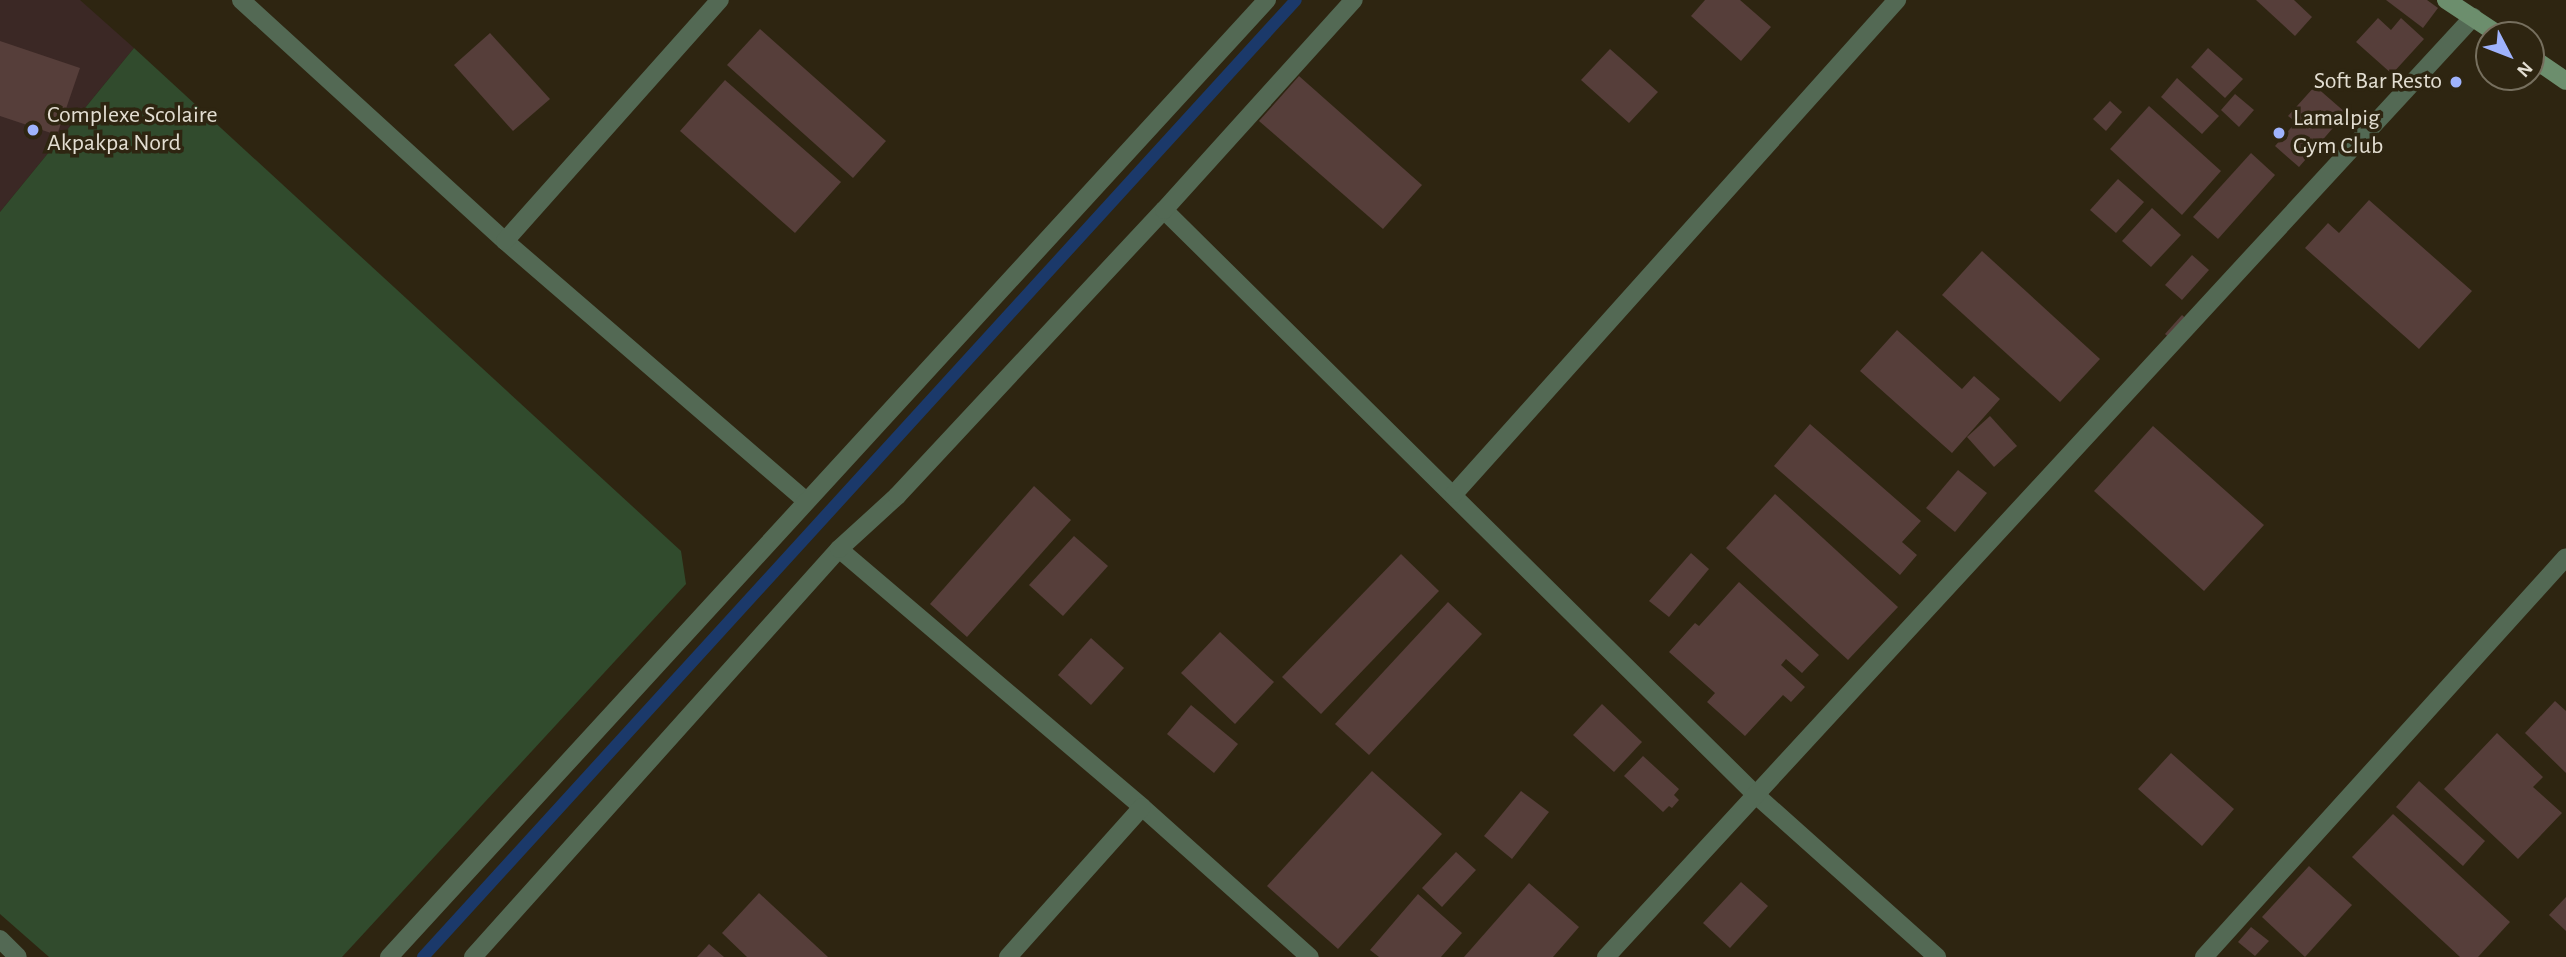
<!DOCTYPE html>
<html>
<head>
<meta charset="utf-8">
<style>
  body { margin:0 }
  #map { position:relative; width:2566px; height:957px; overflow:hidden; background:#2e2511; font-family:"Alegreya Sans",sans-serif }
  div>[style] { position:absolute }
  .education>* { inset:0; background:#3b2825 }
  .green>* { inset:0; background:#314b2d }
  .stream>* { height:12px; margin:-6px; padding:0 6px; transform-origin:6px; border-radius:6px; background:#1b396a }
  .building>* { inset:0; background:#563e3a }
  .street>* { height:18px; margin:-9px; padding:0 9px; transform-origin:9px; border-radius:9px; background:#536954 }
  .secondary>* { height:18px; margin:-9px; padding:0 9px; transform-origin:9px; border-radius:9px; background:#6c8e6d }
  .dots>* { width:19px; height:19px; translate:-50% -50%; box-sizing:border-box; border:4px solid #2e2511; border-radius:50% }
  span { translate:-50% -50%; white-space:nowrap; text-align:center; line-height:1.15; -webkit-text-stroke:7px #2e2511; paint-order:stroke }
  .poi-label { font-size:24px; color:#e3ded2 }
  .right { translate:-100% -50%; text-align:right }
  .left { translate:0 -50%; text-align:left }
  .north { position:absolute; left:2475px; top:21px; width:70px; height:70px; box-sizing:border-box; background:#2e2511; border:2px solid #766f5e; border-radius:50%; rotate:132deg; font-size:19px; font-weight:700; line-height:28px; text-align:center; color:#e3ded2 }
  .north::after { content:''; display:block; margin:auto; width:24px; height:32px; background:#9fb3fd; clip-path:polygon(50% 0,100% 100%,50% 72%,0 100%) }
</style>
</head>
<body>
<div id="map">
  <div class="education">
    <div style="clip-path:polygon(0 0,80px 0,134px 48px,0 212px)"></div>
  </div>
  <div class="green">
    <div style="clip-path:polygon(134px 48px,681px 551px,686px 584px,342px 957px,49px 957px,0 914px,0 212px)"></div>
  </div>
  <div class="stream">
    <div style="left:423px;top:957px;width:1295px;rotate:-47.63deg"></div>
  </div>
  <div class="building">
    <div style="clip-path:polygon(1705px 0,1740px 0,1771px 27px,1741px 61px,1691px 16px)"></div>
    <div style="clip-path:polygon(2256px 0,2294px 0,2312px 17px,2295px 36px)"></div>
    <div style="clip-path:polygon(2386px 0,2427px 0,2438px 8px,2423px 28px)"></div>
    <div style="clip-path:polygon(2378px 18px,2391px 30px,2401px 18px,2424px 39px,2392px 74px,2356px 42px)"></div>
    <div style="clip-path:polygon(760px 29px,886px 141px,853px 178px,727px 65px)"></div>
    <div style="clip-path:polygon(490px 33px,550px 99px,513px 131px,454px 65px)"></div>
    <div style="clip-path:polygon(0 41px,80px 68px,57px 135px,0 116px)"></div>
    <div style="clip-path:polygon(2208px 48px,2243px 79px,2225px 98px,2191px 67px)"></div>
    <div style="clip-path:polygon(1610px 49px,1658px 92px,1629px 123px,1581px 80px)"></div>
    <div style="clip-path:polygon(1299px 76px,1422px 185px,1383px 229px,1259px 121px)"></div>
    <div style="clip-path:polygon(2177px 78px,2219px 116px,2202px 134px,2161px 97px)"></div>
    <div style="clip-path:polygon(725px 80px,841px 182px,795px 233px,680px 131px)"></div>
    <div style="clip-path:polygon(2315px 86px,2346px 113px,2299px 167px,2275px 146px,2296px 122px,2288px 116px)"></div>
    <div style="clip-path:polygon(2235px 94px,2254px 110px,2239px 127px,2221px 110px)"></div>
    <div style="clip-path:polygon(2110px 101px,2122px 112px,2106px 131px,2093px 119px)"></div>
    <div style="clip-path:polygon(2149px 106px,2221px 171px,2182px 215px,2110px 149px)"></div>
    <div style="clip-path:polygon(2251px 153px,2275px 175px,2218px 239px,2193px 217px)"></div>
    <div style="clip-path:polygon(2118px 179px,2144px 202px,2116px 233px,2090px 210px)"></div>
    <div style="clip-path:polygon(2369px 200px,2472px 291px,2419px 349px,2305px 248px,2328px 223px,2339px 233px)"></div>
    <div style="clip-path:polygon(2152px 208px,2181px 235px,2151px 267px,2122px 241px)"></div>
    <div style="clip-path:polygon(1982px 251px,2100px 359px,2060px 402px,1942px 295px)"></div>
    <div style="clip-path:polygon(2192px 255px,2209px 270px,2182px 300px,2165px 285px)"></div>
    <div style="clip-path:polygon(2182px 315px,2191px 323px,2174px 342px,2165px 334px)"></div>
    <div style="clip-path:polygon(1897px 330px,1962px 389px,1974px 376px,2000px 399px,1952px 453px,1860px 371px)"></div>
    <div style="clip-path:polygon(1990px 416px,2017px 446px,1994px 467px,1967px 437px)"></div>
    <div style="clip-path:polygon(1810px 424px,1921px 521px,1902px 542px,1917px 555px,1900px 575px,1774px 466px)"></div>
    <div style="clip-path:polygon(2153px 426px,2264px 525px,2204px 591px,2094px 491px)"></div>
    <div style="clip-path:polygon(1958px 470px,1987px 493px,1955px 532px,1926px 508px)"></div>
    <div style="clip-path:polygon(1034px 486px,1071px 520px,967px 637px,930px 604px)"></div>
    <div style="clip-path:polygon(1775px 494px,1898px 607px,1848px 660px,1726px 548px)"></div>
    <div style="clip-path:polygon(1074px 536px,1108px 566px,1063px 616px,1029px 585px)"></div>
    <div style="clip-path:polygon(1691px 553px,1709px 569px,1669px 617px,1649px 601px)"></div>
    <div style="clip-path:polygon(1401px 554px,1439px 591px,1321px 714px,1282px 677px)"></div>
    <div style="clip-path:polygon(1739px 582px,1819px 655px,1802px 673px,1786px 659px,1781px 665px,1805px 687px,1791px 702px,1783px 695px,1745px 736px,1707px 702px,1715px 693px,1669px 652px,1695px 623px,1699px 626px)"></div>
    <div style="clip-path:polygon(1448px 602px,1482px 634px,1369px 755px,1335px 724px)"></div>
    <div style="clip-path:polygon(1220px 632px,1274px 682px,1235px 724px,1181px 673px)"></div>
    <div style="clip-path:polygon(1091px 638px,1124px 668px,1091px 705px,1058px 675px)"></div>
    <div style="clip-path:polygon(2555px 701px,2566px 711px,2566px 773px,2525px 733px)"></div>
    <div style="clip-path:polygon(1602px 704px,1642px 742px,1614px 772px,1573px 735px)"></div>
    <div style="clip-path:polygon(1191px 705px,1238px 744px,1214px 773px,1167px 734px)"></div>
    <div style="clip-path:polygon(2497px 733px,2543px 777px,2533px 787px,2562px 813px,2518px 859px,2444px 789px)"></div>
    <div style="clip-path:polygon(2171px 753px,2234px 809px,2202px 846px,2138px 789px)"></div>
    <div style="clip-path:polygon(1643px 756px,1679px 789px,1674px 795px,1679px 800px,1672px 808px,1669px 806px,1663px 812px,1624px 776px)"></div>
    <div style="clip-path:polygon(1372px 771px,1442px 834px,1338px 949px,1267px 886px)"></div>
    <div style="clip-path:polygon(2419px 781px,2485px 841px,2463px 866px,2396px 807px)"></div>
    <div style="clip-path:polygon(1521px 791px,1549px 812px,1512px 859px,1484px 836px)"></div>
    <div style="clip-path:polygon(2393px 814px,2510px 922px,2478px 957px,2460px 957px,2352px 857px)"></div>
    <div style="clip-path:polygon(1456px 852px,1476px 870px,1442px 907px,1422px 888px)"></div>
    <div style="clip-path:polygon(2309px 866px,2352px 905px,2305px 957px,2262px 917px)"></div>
    <div style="clip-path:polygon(1741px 882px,1768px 906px,1730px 948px,1703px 923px)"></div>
    <div style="clip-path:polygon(1529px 883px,1579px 927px,1553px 957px,1464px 957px)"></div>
    <div style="clip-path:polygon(759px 893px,828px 957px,747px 957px,722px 933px)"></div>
    <div style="clip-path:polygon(1418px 894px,1462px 933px,1441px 957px,1379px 957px,1370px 950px)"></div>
    <div style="clip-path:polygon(2566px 897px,2566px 931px,2549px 915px)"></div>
    <div style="clip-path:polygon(2251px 927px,2269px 941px,2255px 956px,2238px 942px)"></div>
    <div style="clip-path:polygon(709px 944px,724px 957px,697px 957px)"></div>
  </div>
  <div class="street">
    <div style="left:241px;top:0;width:357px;rotate:42.4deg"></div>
    <div style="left:505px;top:241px;width:396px;rotate:40.8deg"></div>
    <div style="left:1164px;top:210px;width:832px;rotate:44.66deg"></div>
    <div style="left:1756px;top:795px;width:243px;rotate:41.8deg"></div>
    <div style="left:505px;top:241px;width:323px;rotate:-48.3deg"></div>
    <div style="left:1454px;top:494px;width:664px;rotate:-48.12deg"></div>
    <div style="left:839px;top:549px;width:398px;rotate:40.4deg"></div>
    <div style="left:1142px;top:807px;width:225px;rotate:41.8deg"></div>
    <div style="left:0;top:939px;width:25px;rotate:45deg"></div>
    <div style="left:389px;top:957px;width:1299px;rotate:-47.47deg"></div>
    <div style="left:473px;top:957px;width:548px;rotate:-48.11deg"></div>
    <div style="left:839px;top:549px;width:79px;rotate:-42.4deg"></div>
    <div style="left:897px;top:496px;width:391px;rotate:-47deg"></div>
    <div style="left:1164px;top:210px;width:283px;rotate:-47.9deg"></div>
    <div style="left:1008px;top:957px;width:201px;rotate:-48.2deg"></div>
    <div style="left:1606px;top:957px;width:1279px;rotate:-47.31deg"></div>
    <div style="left:2204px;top:957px;width:539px;rotate:-47.85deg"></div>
  </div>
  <div class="secondary">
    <div style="left:2446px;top:0;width:64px;rotate:33.4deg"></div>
    <div style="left:2531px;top:57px;width:42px;rotate:34.4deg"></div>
  </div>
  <div class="dots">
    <div style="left:2456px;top:82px;background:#9fb3fd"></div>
    <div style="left:33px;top:130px;background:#9fb3fd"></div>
    <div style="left:2279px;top:133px;background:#9fb3fd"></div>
  </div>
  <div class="poi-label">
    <span class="right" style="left:2442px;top:82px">Soft Bar Resto</span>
    <span class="left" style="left:47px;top:130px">Complexe Scolaire<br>Akpakpa Nord</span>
    <span class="left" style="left:2293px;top:133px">Lamalpig<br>Gym Club</span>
  </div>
  <div class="north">N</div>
</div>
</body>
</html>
